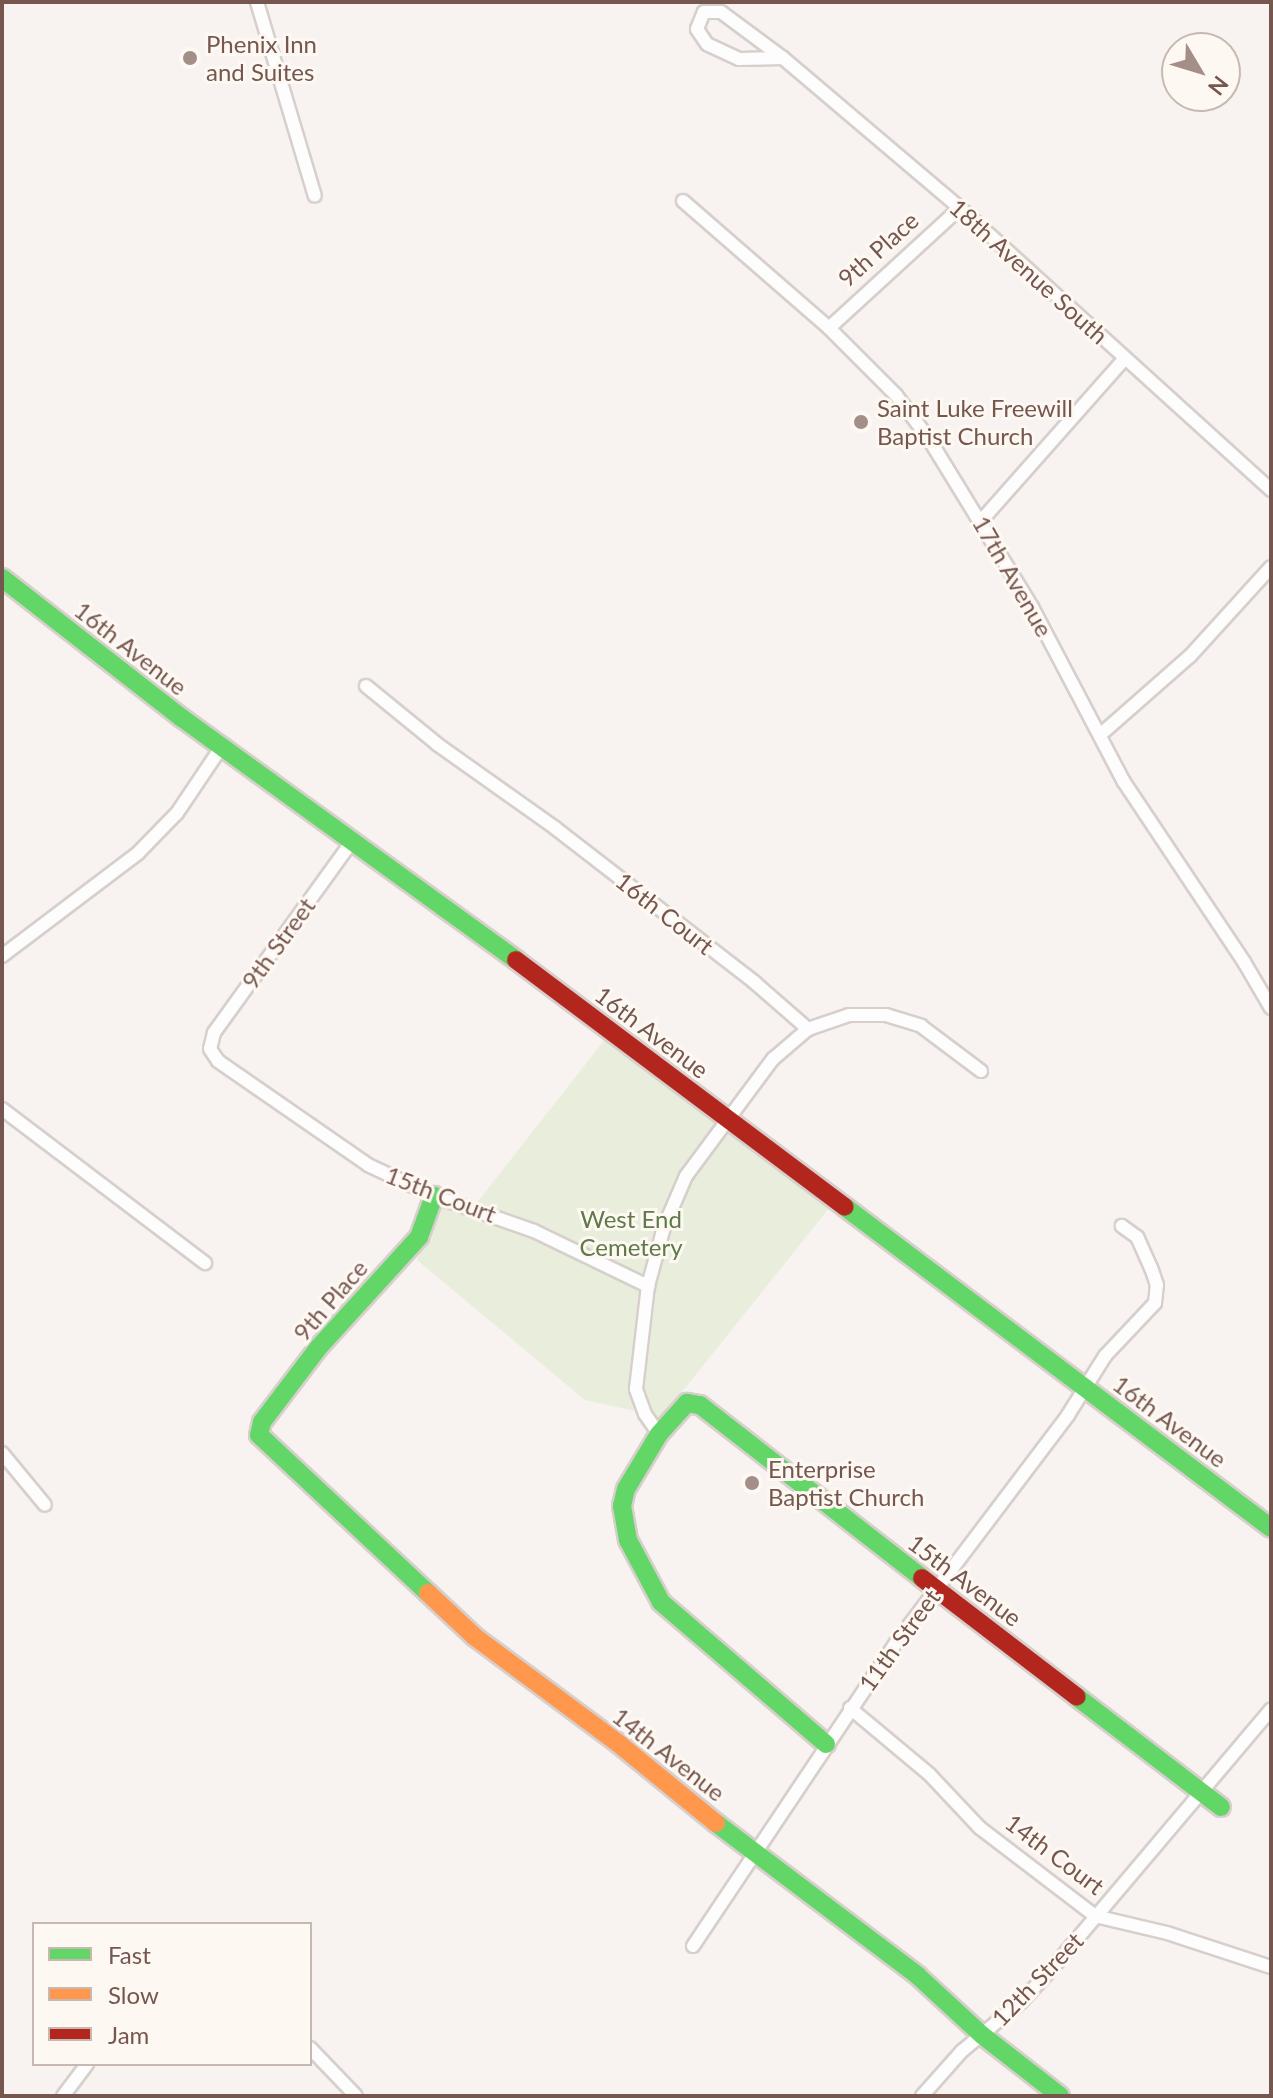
<!DOCTYPE html>
<html>
<head>
<meta charset="utf-8">
<style>
  body { margin:0 }
  #map { position:relative; width:1273px; height:2098px; overflow:hidden; background:#f8f3f0; font-family:Lato,sans-serif }
  div>[style] { position:absolute }
  .green>* { inset:0; background:#e9eedc }
  .roads { filter:drop-shadow(2px 0 #d7cfcc) drop-shadow(-2px 0 #d7cfcc) drop-shadow(0 2px #d7cfcc) drop-shadow(0 -2px #d7cfcc) }
  .street>* { height:12px; margin:-6px; padding:0 6px; transform-origin:6px; border-radius:6px; background:#fefdfd }
  .fast>* { height:18px; margin:-9px; padding:0 9px; transform-origin:9px; border-radius:9px; background:#63d668 }
  .slow>* { height:18px; margin:-9px; padding:0 9px; transform-origin:9px; border-radius:9px; background:#ff974d }
  .jam>* { height:18px; margin:-9px; padding:0 9px; transform-origin:9px; border-radius:9px; background:#b3261e }
  .dots>* { width:22px; height:22px; translate:-50% -50%; box-sizing:border-box; border:4px solid #fef8f3; border-radius:50% }
  span { translate:-50% -50%; white-space:nowrap; text-align:center; line-height:1.15; -webkit-text-stroke:6px #fef8f3; paint-order:stroke }
  .poi-label { font-size:24px; color:#765750 }
  .left { translate:0 -50%; text-align:left }
  .street-label { font-size:24px; color:#765750 }
  .park-label { font-size:24px; color:#5f7a49 }
  .frame { position:absolute; inset:0; border:4px solid #765750; pointer-events:none }
  .legend { position:absolute; left:32px; top:1922px; width:280px; height:144px; box-sizing:border-box; background:#fef8f3; border:2px solid #c8b8b2; margin:0; padding:10px 14px; list-style:none; font-size:24px; color:#765750 }
  .legend li { display:flex; align-items:center; gap:16px; height:40px }
  .legend b { width:40px; border:2px solid #c8b8b2 }
  .north { position:absolute; left:1161px; top:32px; width:80px; height:80px; box-sizing:border-box; background:#fef8f3; border:2px solid #c8b8b2; border-radius:50%; rotate:128deg; font-size:22px; font-weight:700; line-height:32px; text-align:center; color:#765750 }
  .north::after { content:''; display:block; margin:auto; width:28px; height:36px; background:#a48e88; clip-path:polygon(50% 0,100% 100%,50% 72%,0 100%) }
</style>
</head>
<body>
<div id="map">
  <div class="green">
    <div style="clip-path:polygon(606px 1038px,830px 1207px,662px 1417px,585px 1400px,417px 1260px,440px 1206px,468px 1214px)"></div>
  </div>
  <div class="roads">
    <div class="street">
      <div style="left:257px;top:2px;width:202px;rotate:73.4deg"></div>
      <div style="left:704px;top:12px;width:17px"></div>
      <div style="left:721px;top:12px;width:77px;rotate:36.6deg"></div>
      <div style="left:783px;top:58px;width:44px;rotate:178.7deg"></div>
      <div style="left:739px;top:59px;width:35px;rotate:-155deg"></div>
      <div style="left:707px;top:44px;width:18px;rotate:-124deg"></div>
      <div style="left:697px;top:29px;width:18px;rotate:-68deg"></div>
      <div style="left:783px;top:58px;width:232px;rotate:40.3deg"></div>
      <div style="left:960px;top:208px;width:420px;rotate:42.2deg"></div>
      <div style="left:683px;top:201px;width:194px;rotate:41deg"></div>
      <div style="left:829px;top:328px;width:95px;rotate:45deg"></div>
      <div style="left:896px;top:395px;width:55px;rotate:53.1deg"></div>
      <div style="left:929px;top:439px;width:197px;rotate:58.5deg"></div>
      <div style="left:1032px;top:607px;width:198px;rotate:62.3deg"></div>
      <div style="left:1124px;top:782px;width:216px;rotate:56.3deg"></div>
      <div style="left:1244px;top:962px;width:53px;rotate:59.6deg"></div>
      <div style="left:829px;top:328px;width:178px;rotate:-42.5deg"></div>
      <div style="left:981px;top:521px;width:217px;rotate:-48.5deg"></div>
      <div style="left:366px;top:686px;width:92px;rotate:39.2deg"></div>
      <div style="left:437px;top:744px;width:145px;rotate:35.4deg"></div>
      <div style="left:555px;top:828px;width:252px;rotate:37.7deg"></div>
      <div style="left:754px;top:982px;width:72px;rotate:41deg"></div>
      <div style="left:1100px;top:735px;width:120px;rotate:-41.3deg"></div>
      <div style="left:1190px;top:656px;width:120px;rotate:-47.7deg"></div>
      <div style="left:353px;top:840px;width:238px;rotate:125.8deg"></div>
      <div style="left:214px;top:1033px;width:16px;rotate:104deg"></div>
      <div style="left:210px;top:1049px;width:14px;rotate:56deg"></div>
      <div style="left:218px;top:1061px;width:183px;rotate:34.7deg"></div>
      <div style="left:368px;top:1165px;width:73px;rotate:25.2deg"></div>
      <div style="left:434px;top:1196px;width:106px;rotate:19.3deg"></div>
      <div style="left:534px;top:1231px;width:127px;rotate:25.8deg"></div>
      <div style="left:2px;top:956px;width:171px;rotate:-37.1deg"></div>
      <div style="left:138px;top:853px;width:56px;rotate:-45.7deg"></div>
      <div style="left:177px;top:813px;width:81px;rotate:-56.1deg"></div>
      <div style="left:2px;top:1109px;width:255px;rotate:37.2deg"></div>
      <div style="left:659px;top:1434px;width:24px;rotate:-125deg"></div>
      <div style="left:645px;top:1414px;width:27px;rotate:-110deg"></div>
      <div style="left:636px;top:1389px;width:104px;rotate:-83.4deg"></div>
      <div style="left:648px;top:1286px;width:61px;rotate:-74.8deg"></div>
      <div style="left:664px;top:1227px;width:56px;rotate:-66.7deg"></div>
      <div style="left:686px;top:1176px;width:146px;rotate:-53.4deg"></div>
      <div style="left:773px;top:1059px;width:46px;rotate:-40.6deg"></div>
      <div style="left:808px;top:1029px;width:43px;rotate:-18.9deg"></div>
      <div style="left:849px;top:1015px;width:37px"></div>
      <div style="left:886px;top:1015px;width:37px;rotate:17deg"></div>
      <div style="left:921px;top:1026px;width:75px;rotate:36.9deg"></div>
      <div style="left:2px;top:1453px;width:67px;rotate:50.4deg"></div>
      <div style="left:850px;top:1708px;width:104px;rotate:39.9deg"></div>
      <div style="left:930px;top:1775px;width:73px;rotate:46.7deg"></div>
      <div style="left:980px;top:1828px;width:145px;rotate:37.4deg"></div>
      <div style="left:1095px;top:1916px;width:74px;rotate:13.3deg"></div>
      <div style="left:1167px;top:1933px;width:109px;rotate:18.1deg"></div>
      <div style="left:693px;top:1946px;width:368px;rotate:-56.2deg"></div>
      <div style="left:898px;top:1640px;width:282px;rotate:-52.9deg"></div>
      <div style="left:1068px;top:1415px;width:70px;rotate:-57.9deg"></div>
      <div style="left:1105px;top:1356px;width:73px;rotate:-46.7deg"></div>
      <div style="left:1155px;top:1303px;width:18px;rotate:-84deg"></div>
      <div style="left:1157px;top:1285px;width:18px;rotate:-109deg"></div>
      <div style="left:1151px;top:1268px;width:34px;rotate:-114deg"></div>
      <div style="left:1137px;top:1237px;width:19px;rotate:-144deg"></div>
      <div style="left:310px;top:2048px;width:66px;rotate:46.2deg"></div>
      <div style="left:63px;top:2096px;width:40px;rotate:-53deg"></div>
      <div style="left:922px;top:2096px;width:60px;rotate:-48.4deg"></div>
      <div style="left:962px;top:2051px;width:78px;rotate:-39.8deg"></div>
      <div style="left:1022px;top:2001px;width:49px;rotate:-47.5deg"></div>
      <div style="left:1055px;top:1965px;width:335px;rotate:-49.8deg"></div>
    </div>
    <div class="fast">
      <div style="left:2px;top:578px;width:228px;rotate:37.9deg"></div>
      <div style="left:182px;top:718px;width:412px;rotate:35.9deg"></div>
      <div style="left:845px;top:1207px;width:533px;rotate:37deg"></div>
      <div style="left:428px;top:1593px;width:231px;rotate:-136.9deg"></div>
      <div style="left:259px;top:1435px;width:13px;rotate:-77deg"></div>
      <div style="left:262px;top:1422px;width:94px;rotate:-52.8deg"></div>
      <div style="left:319px;top:1347px;width:149px;rotate:-47.7deg"></div>
      <div style="left:419px;top:1237px;width:44px;rotate:-69.9deg"></div>
      <div style="left:1077px;top:1697px;width:181px;rotate:37.4deg"></div>
      <div style="left:826px;top:1744px;width:218px;rotate:-139.3deg"></div>
      <div style="left:661px;top:1602px;width:70px;rotate:-118deg"></div>
      <div style="left:628px;top:1540px;width:35px;rotate:-100deg"></div>
      <div style="left:622px;top:1506px;width:17px;rotate:-77deg"></div>
      <div style="left:626px;top:1489px;width:64px;rotate:-59deg"></div>
      <div style="left:659px;top:1434px;width:42px;rotate:-47.9deg"></div>
      <div style="left:687px;top:1403px;width:13px;rotate:9deg"></div>
      <div style="left:700px;top:1405px;width:281px;rotate:37.9deg"></div>
      <div style="left:716px;top:1823px;width:253px;rotate:37.1deg"></div>
      <div style="left:918px;top:1976px;width:87px;rotate:42.7deg"></div>
      <div style="left:982px;top:2035px;width:99px;rotate:38deg"></div>
    </div>
    <div class="slow">
      <div style="left:428px;top:1593px;width:64px;rotate:43.1deg"></div>
      <div style="left:475px;top:1637px;width:179px;rotate:36.6deg"></div>
      <div style="left:619px;top:1744px;width:125px;rotate:39.2deg"></div>
    </div>
    <div class="jam">
      <div style="left:516px;top:960px;width:411px;rotate:36.9deg"></div>
      <div style="left:922px;top:1578px;width:195px;rotate:37.5deg"></div>
    </div>
  </div>
  <div class="dots">
    <div style="left:190px;top:58px;background:#a48e88"></div>
    <div style="left:861px;top:422px;background:#a48e88"></div>
    <div style="left:752px;top:1483px;background:#a48e88"></div>
  </div>
  <div class="poi-label">
    <span class="left" style="left:206px;top:58px">Phenix Inn<br>and Suites</span>
    <span class="left" style="left:877px;top:422px">Saint Luke Freewill<br>Baptist Church</span>
    <span class="left" style="left:768px;top:1483px">Enterprise<br>Baptist Church</span>
  </div>
  <div class="street-label">
    <span style="left:878px;top:249px;rotate:-42deg">9th Place</span>
    <span style="left:1029px;top:271px;rotate:42deg">18th Avenue South</span>
    <span style="left:1013px;top:576px;rotate:60deg">17th Avenue</span>
    <span style="left:131px;top:648px;rotate:38deg">16th Avenue</span>
    <span style="left:665px;top:913px;rotate:38deg">16th Court</span>
    <span style="left:278px;top:943px;rotate:-54deg">9th Street</span>
    <span style="left:652px;top:1032px;rotate:37deg">16th Avenue</span>
    <span style="left:441px;top:1194px;rotate:21deg">15th Court</span>
    <span style="left:330px;top:1300px;rotate:-49deg">9th Place</span>
    <span style="left:1170px;top:1421px;rotate:37deg">16th Avenue</span>
    <span style="left:965px;top:1580px;rotate:37deg">15th Avenue</span>
    <span style="left:899px;top:1640px;rotate:-54deg">11th Street</span>
    <span style="left:669px;top:1754px;rotate:38deg">14th Avenue</span>
    <span style="left:1055px;top:1854px;rotate:37deg">14th Court</span>
    <span style="left:1037px;top:1979px;rotate:-46deg">12th Street</span>
  </div>
  <div class="park-label">
    <span style="left:631px;top:1233px">West End<br>Cemetery</span>
  </div>
  <div class="frame"></div>
  <ul class="legend">
  <li><b style="height:10px;background:#63d668"></b>Fast</li>
  <li><b style="height:10px;background:#ff974d"></b>Slow</li>
  <li><b style="height:10px;background:#b3261e"></b>Jam</li>
  </ul>
  <div class="north">N</div>
</div>
</body>
</html>
